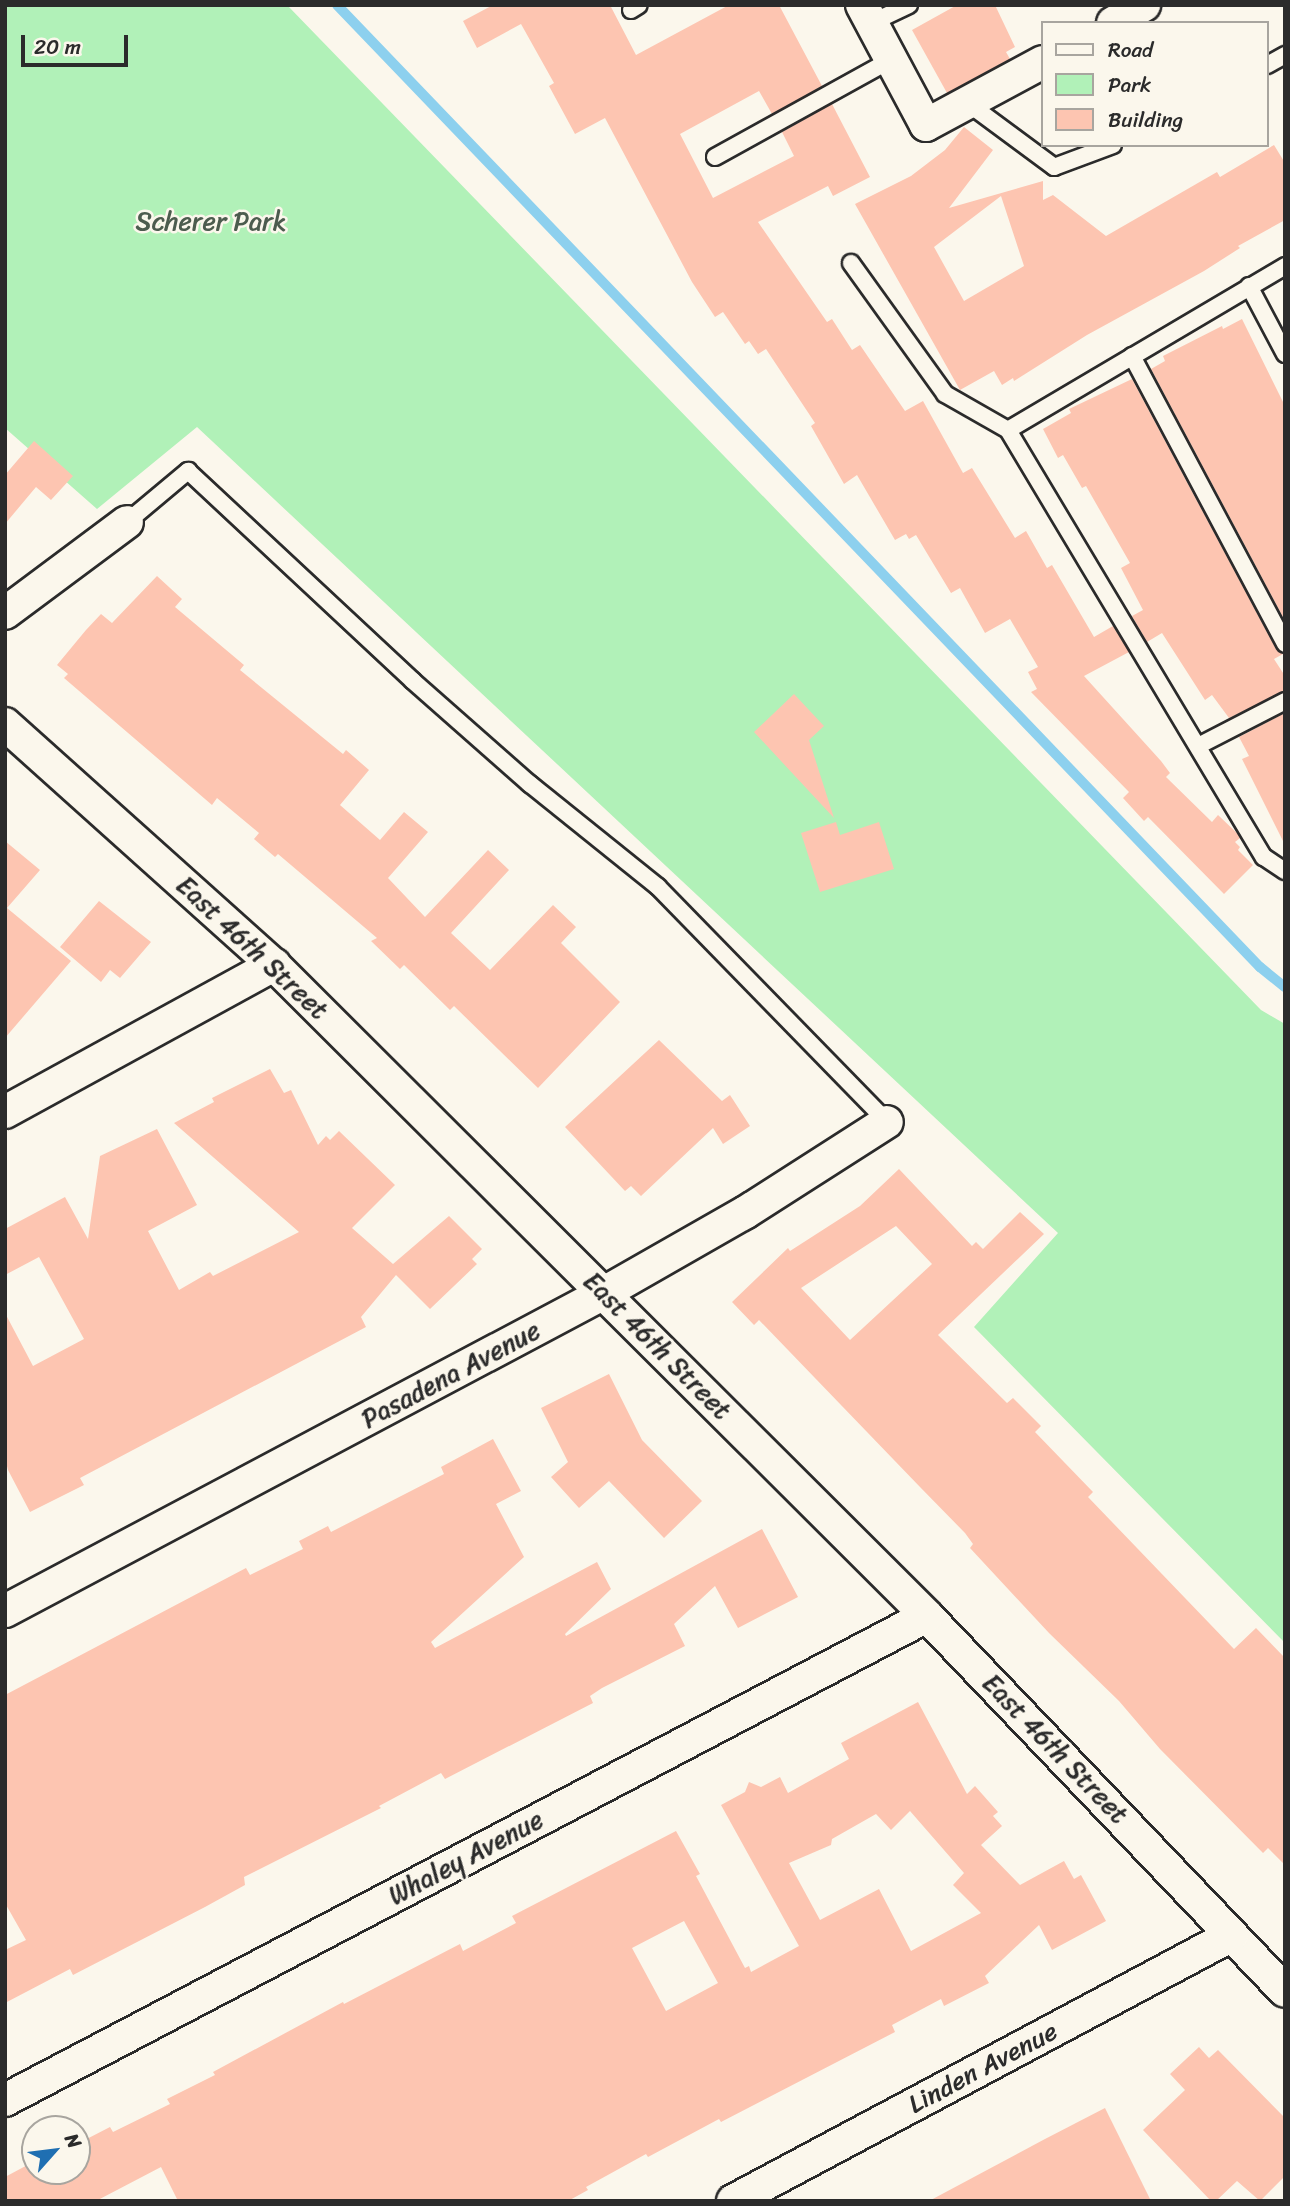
<!DOCTYPE html>
<html>
<head>
<meta charset="utf-8">
<style>
  body { margin:0 }
  #map { position:relative; width:1290px; height:2206px; overflow:hidden; background:#fbf7ec; font-family:Sriracha,sans-serif }
  div>[style] { position:absolute }
  .green>* { inset:0; background:#b1f1b8 }
  .stream>* { height:10px; margin:-5px; padding:0 5px; transform-origin:5px; border-radius:5px; background:#8dd0ee }
  .building>* { inset:0; background:#fdc5b1 }
  .roads { filter:drop-shadow(2px 0 #2b2b2b) drop-shadow(-2px 0 #2b2b2b) drop-shadow(0 2px #2b2b2b) drop-shadow(0 -2px #2b2b2b) }
  .service>* { height:16px; margin:-8px; padding:0 8px; transform-origin:8px; border-radius:8px; background:#fbf7ec }
  .minor>* { height:32px; margin:-16px; padding:0 16px; transform-origin:16px; border-radius:16px; background:#fbf7ec }
  span { translate:-50% -50%; white-space:nowrap; text-align:center; line-height:1.15; -webkit-text-stroke:5px #fbf7ec; paint-order:stroke }
  .park-label { font-size:26px; color:#4c5c4e }
  .street-label { font-size:26px; color:#2b2b2b }
  .frame { position:absolute; inset:0; border:7px solid #2b2b2b; pointer-events:none }
  .legend { position:absolute; left:1041px; top:21px; width:228px; height:126px; box-sizing:border-box; background:#fbf7ec; border:2px solid #a8a59f; margin:0; padding:9px 12px; list-style:none; font-size:21px; color:#2b2b2b }
  .legend li { display:flex; align-items:center; gap:14px; height:35px }
  .legend b { width:35px; border:2px solid #a8a59f }
  .north { position:absolute; left:21px; top:2115px; width:70px; height:70px; box-sizing:border-box; background:#fbf7ec; border:2px solid #a8a59f; border-radius:50%; rotate:62deg; font-size:19px; font-weight:700; line-height:28px; text-align:center; color:#2b2b2b }
  .north::after { content:''; display:block; margin:auto; width:24px; height:32px; background:#1f6fb2; clip-path:polygon(50% 0,100% 100%,50% 72%,0 100%) }
  .scale { position:absolute; left:21px; top:35px; width:107px; height:32px; box-sizing:border-box; border:4px solid #2b2b2b; border-top:0; padding-left:9px; font-size:21px; line-height:24px; white-space:nowrap; color:#2b2b2b; -webkit-text-stroke:5px #fbf7ec; paint-order:stroke }
</style>
</head>
<body>
<div id="map">
  <div class="green">
    <div style="clip-path:polygon(5px 5px,287px 5px,1261px 1010px,1285px 1024px,1285px 1643px,974px 1327px,1058px 1233px,197px 427px,97px 509px,5px 428px)"></div>
  </div>
  <div class="stream">
    <div style="left:337px;top:5px;width:1333px;rotate:46.19deg"></div>
    <div style="left:1260px;top:967px;width:32px;rotate:39deg"></div>
  </div>
  <div class="building">
    <div style="clip-path:polygon(493px 5px,610px 5px,636px 55px,729px 5px,779px 5px,822px 86px,772px 114px,759px 91px,680px 134px,713px 198px,794px 156px,782px 132px,832px 104px,870px 177px,833px 196px,828px 186px,758px 222px,827px 322px,832px 319px,852px 350px,860px 345px,905px 411px,923px 401px,963px 473px,972px 468px,1015px 538px,1026px 531px,1047px 568px,1052px 565px,1094px 637px,1113px 626px,1129px 652px,1084px 676px,1161px 761px,1170px 773px,1166px 777px,1212px 822px,1218px 815px,1239px 835px,1240px 838px,1235px 842px,1240px 847px,1238px 850px,1253px 865px,1224px 894px,1148px 817px,1144px 821px,1123px 798px,1129px 792px,1031px 692px,1037px 689px,1028px 672px,1038px 667px,1010px 619px,985px 633px,960px 588px,951px 593px,916px 535px,909px 539px,906px 534px,895px 540px,857px 475px,844px 484px,811px 426px,815px 423px,766px 349px,758px 354px,749px 341px,745px 344px,723px 312px,715px 317px,692px 282px,605px 118px,575px 134px,549px 86px,554px 83px,521px 24px,477px 48px,463px 21px)"></div>
    <div style="clip-path:polygon(957px 5px,995px 5px,1015px 47px,1006px 52px,1010px 59px,947px 93px,912px 30px)"></div>
    <div style="clip-path:polygon(evenodd,964px 127px,993px 150px,949px 208px,1043px 181px,1043px 200px,1053px 195px,1106px 236px,1217px 172px,1220px 177px,1274px 145px,1285px 163px,1285px 220px,1238px 246px,1240px 248px,1204px 271px,1087px 335px,1014px 381px,1013px 378px,1002px 385px,994px 371px,960px 390px,855px 204px,911px 176px,945px 150px,964px 127px,1001px 196px,1024px 266px,964px 301px,934px 247px,1001px 196px)"></div>
    <div style="clip-path:polygon(1242px 319px,1285px 406px,1285px 621px,1151px 369px,1165px 361px,1163px 356px,1222px 326px,1223px 329px)"></div>
    <div style="clip-path:polygon(1132px 379px,1276px 649px,1283px 654px,1274px 659px,1285px 676px,1285px 691px,1229px 718px,1212px 695px,1205px 700px,1162px 633px,1147px 642px,1132px 616px,1143px 610px,1121px 568px,1130px 563px,1086px 486px,1082px 488px,1063px 455px,1058px 458px,1043px 429px,1071px 413px,1069px 409px)"></div>
    <div style="clip-path:polygon(34px 441px,73px 476px,51px 500px,36px 487px,5px 524px,5px 475px)"></div>
    <div style="clip-path:polygon(157px 576px,182px 599px,175px 607px,244px 665px,240px 670px,343px 754px,346px 750px,369px 770px,340px 805px,380px 840px,404px 812px,428px 832px,388px 878px,425px 917px,488px 850px,509px 870px,451px 933px,490px 970px,553px 905px,576px 927px,561px 943px,620px 1002px,538px 1088px,454px 1006px,450px 1010px,404px 965px,400px 969px,371px 941px,377px 938px,278px 854px,275px 857px,254px 839px,259px 833px,217px 798px,212px 805px,64px 678px,68px 674px,57px 665px,86px 630px,101px 614px,112px 623px)"></div>
    <div style="clip-path:polygon(794px 694px,824px 726px,809px 740px,834px 818px,754px 732px)"></div>
    <div style="clip-path:polygon(1285px 713px,1285px 845px,1242px 759px,1249px 756px,1239px 737px)"></div>
    <div style="clip-path:polygon(836px 822px,840px 835px,879px 822px,894px 869px,820px 892px,801px 833px)"></div>
    <div style="clip-path:polygon(5px 841px,40px 870px,7px 908px,71px 961px,5px 1038px)"></div>
    <div style="clip-path:polygon(99px 901px,151px 942px,120px 978px,110px 970px,101px 982px,60px 947px)"></div>
    <div style="clip-path:polygon(659px 1040px,722px 1101px,730px 1095px,750px 1126px,723px 1144px,713px 1128px,641px 1196px,631px 1186px,625px 1191px,565px 1127px)"></div>
    <div style="clip-path:polygon(270px 1069px,284px 1093px,291px 1090px,318px 1145px,326px 1136px,330px 1140px,339px 1131px,395px 1185px,352px 1228px,393px 1264px,449px 1216px,482px 1249px,472px 1259px,477px 1264px,430px 1309px,396px 1275px,361px 1317px,366px 1327px,80px 1478px,84px 1485px,30px 1512px,8px 1470px,5px 1458px,5px 1313px,33px 1366px,84px 1339px,39px 1257px,5px 1275px,5px 1229px,65px 1197px,88px 1239px,100px 1156px,157px 1129px,197px 1205px,148px 1231px,179px 1290px,210px 1272px,213px 1276px,299px 1232px,174px 1123px,214px 1102px,212px 1098px)"></div>
    <div style="clip-path:polygon(evenodd,899px 1169px,972px 1246px,976px 1242px,983px 1249px,1020px 1212px,1044px 1234px,938px 1335px,1007px 1403px,1013px 1398px,1041px 1426px,1035px 1432px,1093px 1492px,1088px 1497px,1234px 1649px,1256px 1628px,1285px 1658px,1285px 1865px,1268px 1848px,1263px 1853px,1160px 1749px,1119px 1701px,1049px 1633px,970px 1548px,973px 1544px,965px 1533px,920px 1487px,759px 1320px,754px 1325px,732px 1302px,788px 1248px,790px 1251px,860px 1206px,899px 1169px,896px 1226px,932px 1264px,850px 1340px,801px 1288px,896px 1226px)"></div>
    <div style="clip-path:polygon(609px 1374px,642px 1440px,702px 1501px,664px 1538px,609px 1481px,579px 1508px,551px 1477px,568px 1462px,541px 1408px)"></div>
    <div style="clip-path:polygon(493px 1439px,521px 1491px,496px 1504px,524px 1557px,431px 1642px,435px 1648px,597px 1562px,611px 1589px,565px 1634px,566px 1636px,762px 1529px,798px 1597px,738px 1628px,715px 1586px,674px 1624px,685px 1646px,602px 1688px,590px 1696px,593px 1703px,445px 1779px,441px 1773px,379px 1806px,381px 1808px,244px 1877px,245px 1885px,205px 1907px,73px 1975px,70px 1969px,5px 2003px,5px 1950px,26px 1940px,5px 1903px,5px 1695px,246px 1568px,250px 1575px,303px 1549px,299px 1541px,328px 1526px,331px 1532px,444px 1474px,441px 1467px)"></div>
    <div style="clip-path:polygon(evenodd,918px 1702px,967px 1794px,975px 1786px,998px 1812px,993px 1816px,1002px 1826px,981px 1845px,1020px 1885px,1064px 1861px,1074px 1879px,1081px 1875px,1106px 1921px,1052px 1950px,1039px 1925px,985px 1976px,989px 1983px,944px 2006px,941px 1999px,892px 2025px,895px 2032px,721px 2122px,719px 2119px,648px 2157px,646px 2154px,586px 2187px,588px 2190px,568px 2201px,178px 2201px,161px 2167px,96px 2201px,5px 2201px,5px 2177px,35px 2161px,35px 2171px,77px 2171px,77px 2144px,110px 2127px,113px 2132px,170px 2104px,167px 2099px,215px 2075px,213px 2072px,343px 2002px,344px 2004px,460px 1944px,463px 1951px,516px 1923px,512px 1916px,676px 1831px,700px 1874px,696px 1876px,745px 1968px,749px 1966px,751px 1972px,799px 1946px,721px 1805px,745px 1792px,749px 1782px,761px 1787px,780px 1777px,788px 1793px,849px 1759px,841px 1743px,918px 1702px,910px 1811px,964px 1873px,953px 1885px,981px 1913px,911px 1951px,879px 1889px,820px 1920px,789px 1863px,831px 1845px,832px 1839px,876px 1814px,891px 1830px,910px 1811px,918px 1702px,684px 1921px,718px 1983px,666px 2011px,632px 1948px,684px 1921px)"></div>
    <div style="clip-path:polygon(1199px 2047px,1209px 2058px,1218px 2050px,1285px 2118px,1285px 2176px,1260px 2201px,1237px 2181px,1216px 2201px,1211px 2201px,1143px 2130px,1185px 2090px,1170px 2074px)"></div>
    <div style="clip-path:polygon(1105px 2108px,1151px 2201px,929px 2201px,1045px 2139px)"></div>
  </div>
  <div class="roads">
    <div class="service">
      <div style="left:631px;top:10px;width:9px;rotate:-32deg"></div>
      <div style="left:871px;top:23px;width:42px;rotate:-25.3deg"></div>
      <div style="left:1267px;top:65px;width:21px;rotate:-29deg"></div>
      <div style="left:969px;top:104px;width:106px;rotate:36.5deg"></div>
      <div style="left:1054px;top:167px;width:63px;rotate:-20.4deg"></div>
      <div style="left:715px;top:157px;width:201px;rotate:-28.9deg"></div>
      <div style="left:851px;top:263px;width:161px;rotate:54.3deg"></div>
      <div style="left:945px;top:394px;width:73px;rotate:29.7deg"></div>
      <div style="left:1008px;top:430px;width:498px;rotate:59.1deg"></div>
      <div style="left:1264px;top:857px;width:25px;rotate:34deg"></div>
      <div style="left:1249px;top:286px;width:77px;rotate:62.1deg"></div>
      <div style="left:1132px;top:356px;width:326px;rotate:62deg"></div>
      <div style="left:1008px;top:430px;width:322px;rotate:-30.6deg"></div>
      <div style="left:127px;top:522px;width:80px;rotate:-39.9deg"></div>
      <div style="left:188px;top:471px;width:308px;rotate:43deg"></div>
      <div style="left:413px;top:681px;width:156px;rotate:41.4deg"></div>
      <div style="left:530px;top:784px;width:164px;rotate:38.8deg"></div>
      <div style="left:658px;top:887px;width:328px;rotate:45.7deg"></div>
      <div style="left:1198px;top:746px;width:98px;rotate:-27.3deg"></div>
    </div>
    <div class="minor">
      <div style="left:862px;top:5px;width:136px;rotate:61.9deg"></div>
      <div style="left:926px;top:125px;width:133px;rotate:-28.3deg"></div>
      <div style="left:1113px;top:23px;width:36px;rotate:-30deg"></div>
      <div style="left:5px;top:613px;width:152px;rotate:-36.7deg"></div>
      <div style="left:5px;top:724px;width:361px;rotate:41.9deg"></div>
      <div style="left:274px;top:965px;width:922px;rotate:44.91deg"></div>
      <div style="left:927px;top:1616px;width:518px;rotate:46.33deg"></div>
      <div style="left:5px;top:1112px;width:307px;rotate:-28.7deg"></div>
      <div style="left:5px;top:1611px;width:678px;rotate:-27.96deg"></div>
      <div style="left:604px;top:1293px;width:163px;rotate:-29.7deg"></div>
      <div style="left:746px;top:1212px;width:167px;rotate:-32.6deg"></div>
      <div style="left:5px;top:2100px;width:1041px;rotate:-27.7deg"></div>
      <div style="left:733px;top:2201px;width:565px;rotate:-28.06deg"></div>
    </div>
  </div>
  <div class="park-label">
    <span style="left:211px;top:222px">Scherer Park</span>
  </div>
  <div class="street-label">
    <span style="left:252px;top:948px;rotate:43deg">East 46th Street</span>
    <span style="left:657px;top:1346px;rotate:45deg">East 46th Street</span>
    <span style="left:451px;top:1375px;rotate:-28deg">Pasadena Avenue</span>
    <span style="left:1055px;top:1749px;rotate:46deg">East 46th Street</span>
    <span style="left:466px;top:1858px;rotate:-28deg">Whaley Avenue</span>
    <span style="left:983px;top:2068px;rotate:-28deg">Linden Avenue</span>
  </div>
  <div class="frame"></div>
  <ul class="legend">
  <li><b style="height:9px;background:#fbf7ec"></b>Road</li>
  <li><b style="height:19px;background:#b1f1b8"></b>Park</li>
  <li><b style="height:19px;background:#fdc5b1"></b>Building</li>
  </ul>
  <div class="north">N</div>
  <div class="scale">20 m</div>
</div>
</body>
</html>
